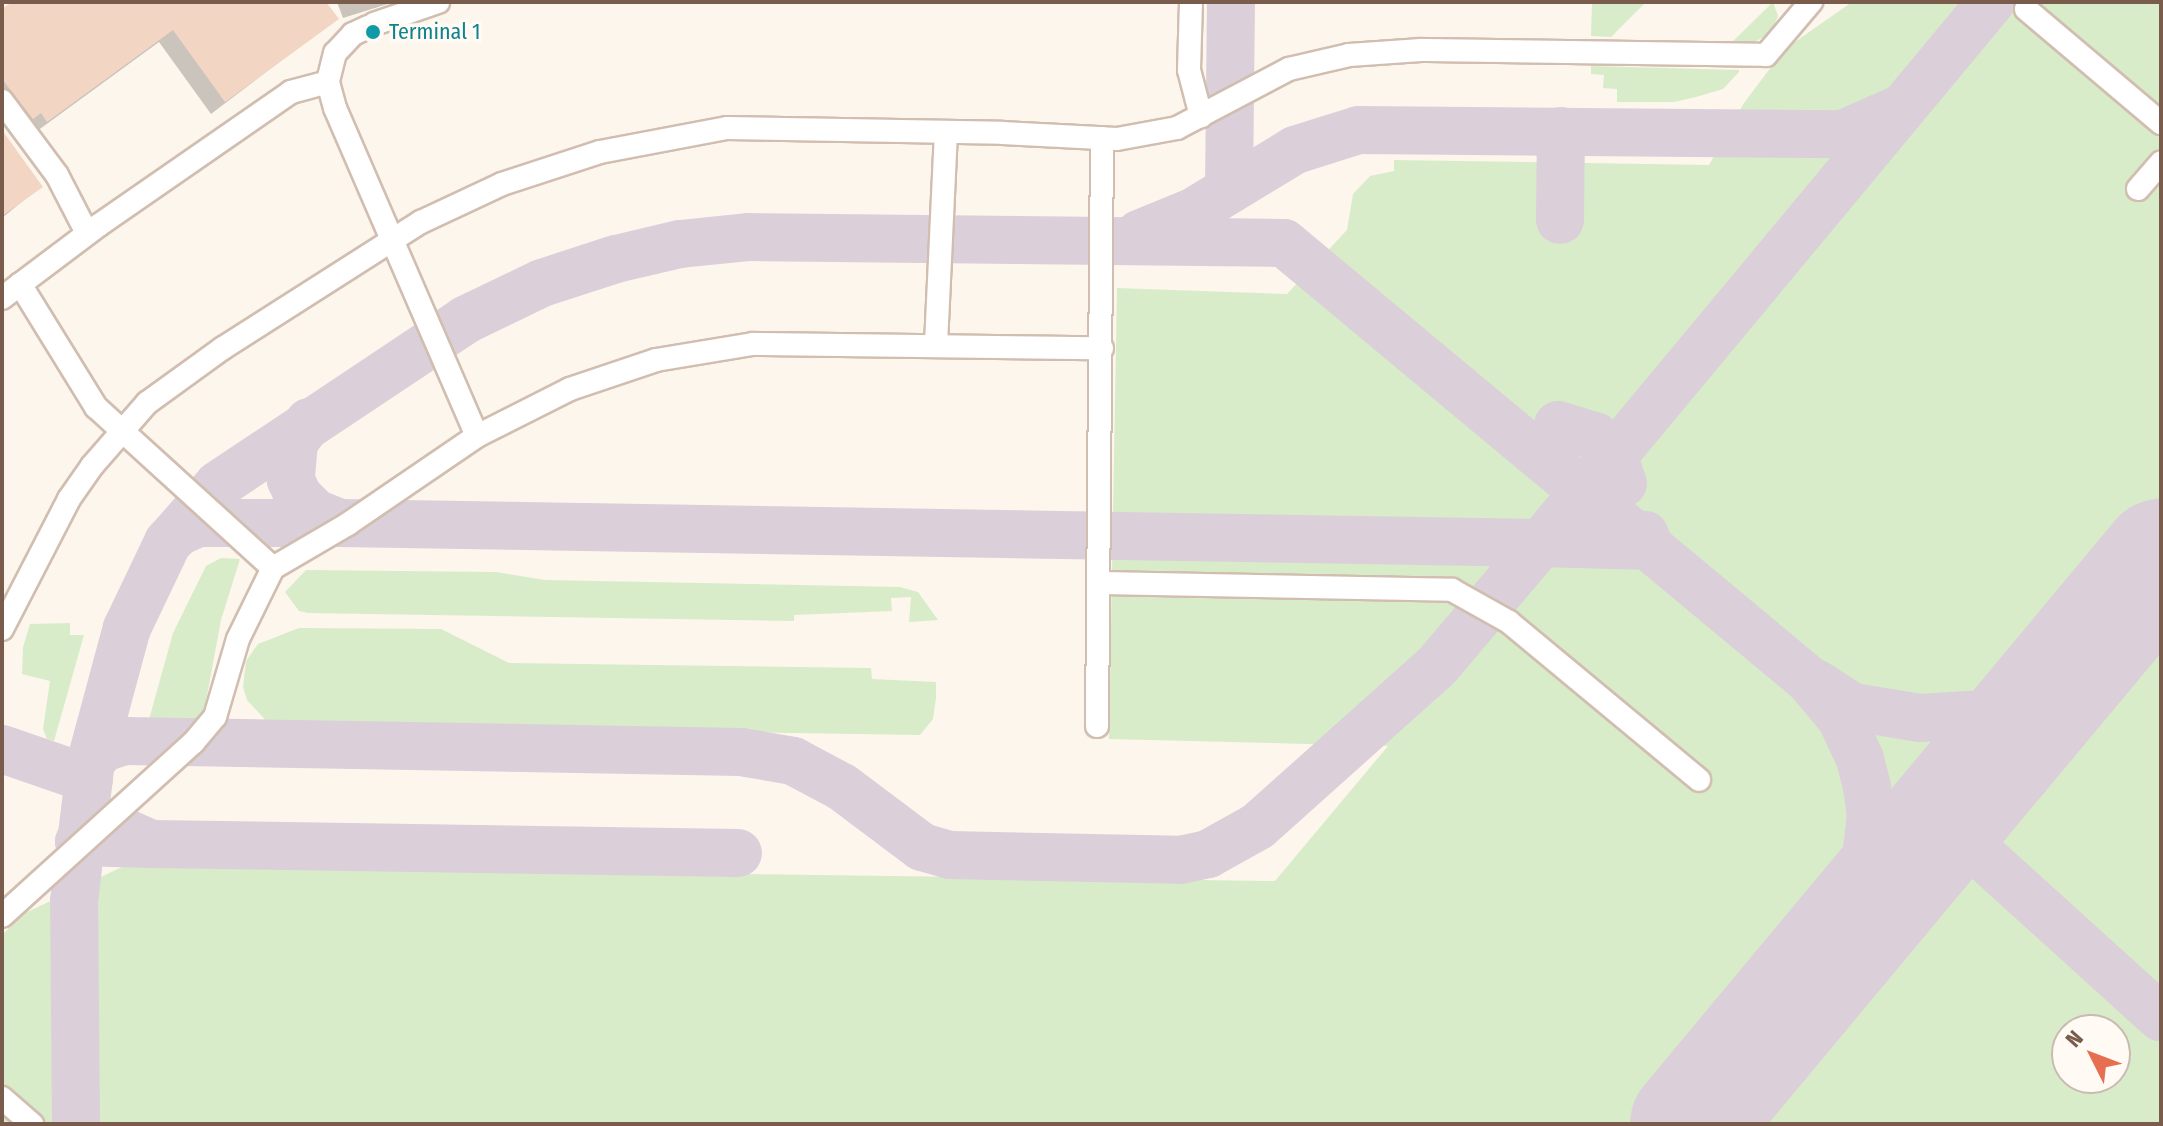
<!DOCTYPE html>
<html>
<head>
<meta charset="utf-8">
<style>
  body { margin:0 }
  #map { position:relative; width:2163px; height:1126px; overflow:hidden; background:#fdf6ec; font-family:"Fira Sans Condensed",sans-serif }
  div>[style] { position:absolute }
  .green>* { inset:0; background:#d8ecc9 }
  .shadow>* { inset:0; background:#0003 }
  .taxiway>* { height:48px; margin:-24px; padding:0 24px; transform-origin:24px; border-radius:24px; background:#dbcfda }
  .runway>* { height:120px; margin:-60px; padding:0 60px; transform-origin:60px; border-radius:60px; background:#dbcfda }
  .building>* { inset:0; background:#f3d5c3 }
  .roads { filter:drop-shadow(2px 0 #d1beb0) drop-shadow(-2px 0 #d1beb0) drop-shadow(0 2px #d1beb0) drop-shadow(0 -2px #d1beb0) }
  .minor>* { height:22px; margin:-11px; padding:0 11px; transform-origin:11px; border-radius:11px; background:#fff }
  .dots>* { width:22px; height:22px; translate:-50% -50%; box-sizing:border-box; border:4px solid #fffaf3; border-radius:50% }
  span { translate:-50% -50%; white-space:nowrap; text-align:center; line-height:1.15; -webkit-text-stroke:7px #fffaf3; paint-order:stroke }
  .culture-label { font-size:22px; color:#0d838f }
  .left { translate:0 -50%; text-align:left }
  .frame { position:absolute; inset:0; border:4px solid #7a5c4d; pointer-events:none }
  .north { position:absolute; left:2051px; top:1014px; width:80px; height:80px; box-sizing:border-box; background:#fffaf3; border:2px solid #cabbb1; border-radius:50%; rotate:312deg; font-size:22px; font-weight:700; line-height:32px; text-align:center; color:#7a5c4d }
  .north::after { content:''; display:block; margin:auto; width:28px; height:36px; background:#e76f51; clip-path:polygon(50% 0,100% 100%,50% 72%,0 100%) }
</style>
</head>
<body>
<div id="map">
  <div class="green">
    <div style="clip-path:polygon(1592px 2px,1646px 2px,1611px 37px,1591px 36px)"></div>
    <div style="clip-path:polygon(1773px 2px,1778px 16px,1771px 33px,1749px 45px,1727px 47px)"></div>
    <div style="clip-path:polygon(evenodd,1852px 2px,2161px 2px,2161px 1124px,2px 1124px,2px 935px,23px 914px,124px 866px,1275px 881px,1388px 746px,1109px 739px,1117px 288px,1287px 294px,1347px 230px,1353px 194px,1370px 176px,1394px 171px,1394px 160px,1709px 165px,1744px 103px,1768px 71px,1792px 44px,1852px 2px,2067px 1030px,2115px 1030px,2115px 1078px,2067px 1078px,2067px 1030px)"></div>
    <div style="clip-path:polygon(1591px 66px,1739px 70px,1739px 72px,1723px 89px,1696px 97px,1674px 102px,1617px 102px,1617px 89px,1603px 88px,1604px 75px,1591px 74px)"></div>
    <div style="clip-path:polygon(221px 558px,240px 559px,221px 620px,204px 712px,198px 724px,148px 723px,173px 633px,206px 566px)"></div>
    <div style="clip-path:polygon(306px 570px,496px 572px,545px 580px,900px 587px,918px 592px,938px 620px,909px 622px,911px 597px,891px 598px,892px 611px,794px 615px,794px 621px,308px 613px,299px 611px,285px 592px)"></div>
    <div style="clip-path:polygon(70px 623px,70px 635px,84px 635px,54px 741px,47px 739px,43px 729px,50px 681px,22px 674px,23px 647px,30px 624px)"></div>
    <div style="clip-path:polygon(299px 628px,441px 629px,509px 663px,871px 668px,872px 679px,936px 682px,936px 698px,933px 719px,920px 735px,270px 725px,247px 700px,243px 687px,246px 661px,258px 644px)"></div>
  </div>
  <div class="shadow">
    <div style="clip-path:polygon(15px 2px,324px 2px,336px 19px,211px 114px,159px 42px,33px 134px,2px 108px,2px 11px)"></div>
    <div style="clip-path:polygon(337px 2px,394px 2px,343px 18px)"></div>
    <div style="clip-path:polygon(2px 133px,40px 187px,2px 218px)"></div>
  </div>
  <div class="taxiway">
    <div style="left:1229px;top:190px;width:188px;rotate:-89.4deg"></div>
    <div style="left:1560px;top:220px;width:89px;rotate:-89.4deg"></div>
    <div style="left:1139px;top:234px;width:58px;rotate:-22.2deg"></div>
    <div style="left:1193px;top:212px;width:119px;rotate:-31.3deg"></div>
    <div style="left:1295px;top:150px;width:67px;rotate:-17.4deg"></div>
    <div style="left:1359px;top:130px;width:484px;rotate:0.5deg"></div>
    <div style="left:1843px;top:134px;width:57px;rotate:-23.9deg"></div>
    <div style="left:309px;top:422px;width:25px;rotate:127deg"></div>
    <div style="left:294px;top:442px;width:38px;rotate:95deg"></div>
    <div style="left:291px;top:480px;width:17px;rotate:66deg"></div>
    <div style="left:298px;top:496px;width:24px;rotate:45deg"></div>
    <div style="left:315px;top:513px;width:27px;rotate:22deg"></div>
    <div style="left:1558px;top:425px;width:39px;rotate:17deg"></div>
    <div style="left:1595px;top:436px;width:27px;rotate:48deg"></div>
    <div style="left:1613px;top:456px;width:29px;rotate:70deg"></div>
    <div style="left:172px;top:538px;width:70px;rotate:-49deg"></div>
    <div style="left:218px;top:485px;width:297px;rotate:-33.7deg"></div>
    <div style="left:465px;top:320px;width:85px;rotate:-25.7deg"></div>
    <div style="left:542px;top:283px;width:78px;rotate:-18deg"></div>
    <div style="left:616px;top:259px;width:66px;rotate:-13.2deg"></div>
    <div style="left:680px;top:244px;width:68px;rotate:-5.9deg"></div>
    <div style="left:748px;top:237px;width:536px;rotate:0.64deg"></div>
    <div style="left:1284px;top:243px;width:683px;rotate:39.77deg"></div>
    <div style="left:1809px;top:680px;width:50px;rotate:49.9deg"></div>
    <div style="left:1841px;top:718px;width:45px;rotate:65.1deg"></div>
    <div style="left:1860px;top:759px;width:29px;rotate:76deg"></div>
    <div style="left:1867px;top:787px;width:27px;rotate:82deg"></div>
    <div style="left:1871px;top:814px;width:62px;rotate:96.4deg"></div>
    <div style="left:1864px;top:876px;width:28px;rotate:107deg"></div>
    <div style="left:1856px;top:903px;width:31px;rotate:117deg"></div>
    <div style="left:1842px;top:931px;width:75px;rotate:124.7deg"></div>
    <div style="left:1817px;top:684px;width:43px;rotate:32.6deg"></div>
    <div style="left:1853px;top:707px;width:68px;rotate:9.3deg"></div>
    <div style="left:1920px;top:718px;width:63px;rotate:-3.6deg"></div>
    <div style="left:1983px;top:714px;width:71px;rotate:-25.8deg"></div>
    <div style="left:2047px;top:683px;width:71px;rotate:-43.9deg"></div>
    <div style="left:2px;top:749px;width:92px;rotate:19deg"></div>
    <div style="left:91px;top:761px;width:18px;rotate:-47deg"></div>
    <div style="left:103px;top:748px;width:23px;rotate:-18deg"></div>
    <div style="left:125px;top:741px;width:616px;rotate:1.02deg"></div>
    <div style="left:741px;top:752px;width:53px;rotate:9.8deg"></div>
    <div style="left:793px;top:761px;width:55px;rotate:28deg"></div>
    <div style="left:842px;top:787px;width:100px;rotate:36.9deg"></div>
    <div style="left:922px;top:847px;width:29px;rotate:16deg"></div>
    <div style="left:950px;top:855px;width:230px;rotate:1.2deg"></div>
    <div style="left:1180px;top:860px;width:29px;rotate:-12deg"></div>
    <div style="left:1208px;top:854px;width:57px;rotate:-29.2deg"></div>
    <div style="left:1258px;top:826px;width:239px;rotate:-41.8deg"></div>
    <div style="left:1436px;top:667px;width:162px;rotate:-49.7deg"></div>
    <div style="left:1541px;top:543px;width:108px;rotate:1.6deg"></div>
    <div style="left:1649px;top:546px;width:12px;rotate:-110deg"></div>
    <div style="left:1943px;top:820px;width:294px;rotate:42.2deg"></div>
    <div style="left:151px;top:844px;width:54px;rotate:-155.8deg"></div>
    <div style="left:102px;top:822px;width:18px;rotate:158deg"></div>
    <div style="left:85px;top:829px;width:14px;rotate:115deg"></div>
    <div style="left:79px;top:842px;width:72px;rotate:1.6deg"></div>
    <div style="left:151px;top:844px;width:587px;rotate:0.88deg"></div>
    <div style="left:76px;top:1124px;width:223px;rotate:-90.5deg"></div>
    <div style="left:74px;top:901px;width:141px;rotate:-83.1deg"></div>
    <div style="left:91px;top:761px;width:138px;rotate:-74.9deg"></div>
    <div style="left:127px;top:628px;width:95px;rotate:-64.5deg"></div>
    <div style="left:168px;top:542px;width:14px;rotate:-45deg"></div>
    <div style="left:178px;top:532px;width:22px;rotate:-24deg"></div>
    <div style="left:198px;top:523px;width:142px"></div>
    <div style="left:340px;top:523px;width:1201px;rotate:0.95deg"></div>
    <div style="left:1541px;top:543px;width:704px;rotate:-50.25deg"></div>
  </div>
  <div class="runway">
    <div style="left:1690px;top:1124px;width:736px;rotate:-50.18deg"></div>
  </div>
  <div class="building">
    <div style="clip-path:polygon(12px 2px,326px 2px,339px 19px,225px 102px,173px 30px,47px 122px,41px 113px,33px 119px,2px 79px,2px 9px)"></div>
    <div style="clip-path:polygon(2px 130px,43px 187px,2px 216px)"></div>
  </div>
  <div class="roads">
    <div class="minor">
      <div style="left:1191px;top:2px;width:68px;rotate:91.7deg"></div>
      <div style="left:1189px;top:70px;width:48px;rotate:75.4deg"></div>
      <div style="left:2026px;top:9px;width:177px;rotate:40.2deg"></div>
      <div style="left:374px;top:24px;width:68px;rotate:-19deg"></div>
      <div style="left:368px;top:27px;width:17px;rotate:155deg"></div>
      <div style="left:353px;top:34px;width:26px;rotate:133deg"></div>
      <div style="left:335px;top:53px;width:30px;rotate:104deg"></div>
      <div style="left:328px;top:82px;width:27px;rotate:75deg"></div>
      <div style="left:335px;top:108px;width:357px;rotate:66.6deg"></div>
      <div style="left:2px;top:101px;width:92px;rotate:53.4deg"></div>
      <div style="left:57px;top:175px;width:65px;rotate:62.7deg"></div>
      <div style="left:2138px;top:189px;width:35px;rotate:-49deg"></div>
      <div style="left:20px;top:284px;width:145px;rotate:58.3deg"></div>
      <div style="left:96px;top:407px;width:239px;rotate:42.3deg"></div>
      <div style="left:2px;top:298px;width:121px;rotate:-37deg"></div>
      <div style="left:99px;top:225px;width:234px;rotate:-34.7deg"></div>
      <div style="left:291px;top:92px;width:38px;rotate:-15deg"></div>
      <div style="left:936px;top:344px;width:212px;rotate:-87.3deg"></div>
      <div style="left:1100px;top:583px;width:352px;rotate:1.1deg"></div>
      <div style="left:1452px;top:590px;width:65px;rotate:29.3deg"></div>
      <div style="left:1509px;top:622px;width:247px;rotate:39.7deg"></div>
      <div style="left:2px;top:629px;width:146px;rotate:-62.7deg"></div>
      <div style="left:69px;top:499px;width:40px;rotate:-55.1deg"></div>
      <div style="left:92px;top:466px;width:84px;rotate:-48.9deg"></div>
      <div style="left:147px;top:403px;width:94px;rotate:-35.9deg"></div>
      <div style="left:223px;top:348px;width:235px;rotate:-32.5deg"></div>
      <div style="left:421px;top:222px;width:89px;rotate:-25.1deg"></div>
      <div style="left:502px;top:184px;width:103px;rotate:-18.1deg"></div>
      <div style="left:600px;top:152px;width:129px;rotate:-10.7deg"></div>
      <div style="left:727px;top:128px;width:275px;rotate:1deg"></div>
      <div style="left:1002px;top:133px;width:115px;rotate:3deg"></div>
      <div style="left:1117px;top:139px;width:61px;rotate:-10.4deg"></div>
      <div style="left:1177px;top:128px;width:127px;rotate:-27.8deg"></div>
      <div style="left:1289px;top:69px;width:62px;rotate:-13.1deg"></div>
      <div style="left:1349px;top:55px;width:72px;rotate:-4deg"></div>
      <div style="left:1421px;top:50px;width:345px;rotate:0.8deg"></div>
      <div style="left:1766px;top:55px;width:70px;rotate:-49.7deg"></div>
      <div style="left:1097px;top:726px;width:588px;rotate:-89.51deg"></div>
      <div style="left:2px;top:916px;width:258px;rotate:-42.2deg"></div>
      <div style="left:193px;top:743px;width:34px;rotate:-50deg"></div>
      <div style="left:215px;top:717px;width:81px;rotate:-73.6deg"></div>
      <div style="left:238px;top:639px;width:79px;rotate:-63.8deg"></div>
      <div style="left:273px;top:568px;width:87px;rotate:-30.4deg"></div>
      <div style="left:348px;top:524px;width:156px;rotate:-34.3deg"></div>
      <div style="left:477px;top:436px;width:104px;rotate:-26.8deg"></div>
      <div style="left:570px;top:389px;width:91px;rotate:-18.6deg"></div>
      <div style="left:656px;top:360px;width:98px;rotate:-9.4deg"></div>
      <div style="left:753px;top:344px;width:349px;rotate:0.7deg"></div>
      <div style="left:2px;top:1098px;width:40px;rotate:41deg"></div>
    </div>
  </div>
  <div class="dots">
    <div style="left:373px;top:32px;background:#0f9aa8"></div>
  </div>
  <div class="culture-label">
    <span class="left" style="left:389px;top:32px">Terminal 1</span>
  </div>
  <div class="frame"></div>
  <div class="north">N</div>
</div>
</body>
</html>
